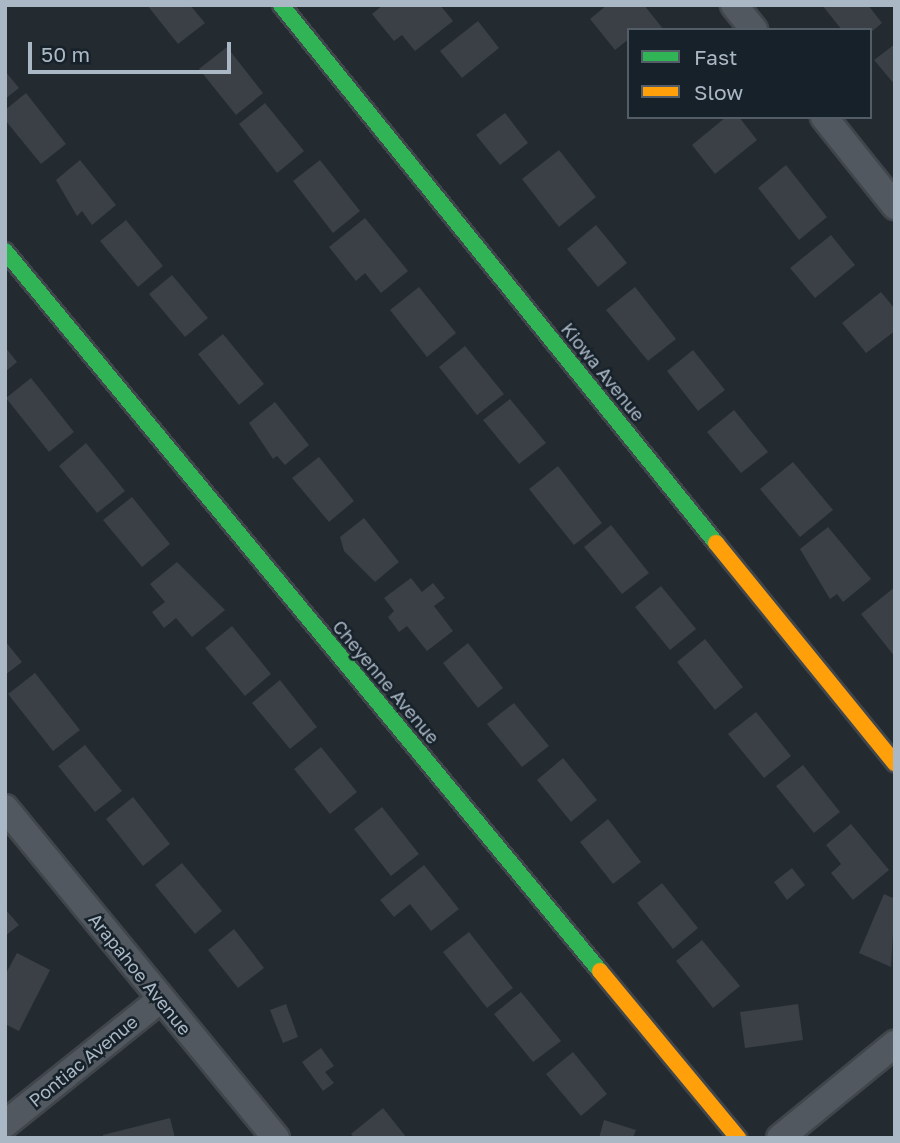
<!DOCTYPE html>
<html>
<head>
<meta charset="utf-8">
<style>
  body { margin:0 }
  #map { position:relative; width:900px; height:1143px; overflow:hidden; background:#232a30; font-family:"Golos Text",sans-serif }
  div>[style] { position:absolute }
  .building>* { inset:0; background:#3a4045 }
  .roads { filter:drop-shadow(2px 0 #40464b) drop-shadow(-2px 0 #40464b) drop-shadow(0 2px #40464b) drop-shadow(0 -2px #40464b) }
  .street>* { height:26px; margin:-13px; padding:0 13px; transform-origin:13px; border-radius:13px; background:#52585f }
  .fast>* { height:16px; margin:-8px; padding:0 8px; transform-origin:8px; border-radius:8px; background:#30b455 }
  .slow>* { height:16px; margin:-8px; padding:0 8px; transform-origin:8px; border-radius:8px; background:#ff9f0a }
  span { translate:-50% -50%; white-space:nowrap; text-align:center; line-height:1.15; -webkit-text-stroke:5px #17212a; paint-order:stroke }
  .street-label { font-size:18px; color:#aab7c4 }
  .frame { position:absolute; inset:0; border:7px solid #aab7c4; pointer-events:none }
  .legend { position:absolute; left:627px; top:28px; width:245px; height:91px; box-sizing:border-box; background:#17212a; border:2px solid #525d68; margin:0; padding:9px 12px; list-style:none; font-size:21px; color:#aab7c4 }
  .legend li { display:flex; align-items:center; gap:14px; height:35px }
  .legend b { width:35px; border:2px solid #525d68 }
  .scale { position:absolute; left:28px; top:42px; width:203px; height:32px; box-sizing:border-box; border:4px solid #aab7c4; border-top:0; padding-left:9px; font-size:21px; line-height:24px; white-space:nowrap; color:#aab7c4; -webkit-text-stroke:5px #17212a; paint-order:stroke }
</style>
</head>
<body>
<div id="map">
  <div class="building">
    <div style="clip-path:polygon(147px 5px,190px 5px,205px 23px,178px 44px)"></div>
    <div style="clip-path:polygon(383px 5px,440px 5px,453px 21px,415px 51px,402px 35px,394px 41px,372px 14px)"></div>
    <div style="clip-path:polygon(607px 5px,644px 5px,664px 30px,629px 30px,629px 39px,615px 50px,590px 19px)"></div>
    <div style="clip-path:polygon(822px 5px,868px 5px,882px 23px,870px 33px,842px 30px)"></div>
    <div style="clip-path:polygon(478px 21px,499px 48px,462px 78px,440px 51px)"></div>
    <div style="clip-path:polygon(895px 44px,895px 85px,874px 60px)"></div>
    <div style="clip-path:polygon(227px 47px,263px 93px,236px 115px,199px 69px)"></div>
    <div style="clip-path:polygon(5px 71px,19px 88px,5px 99px)"></div>
    <div style="clip-path:polygon(26px 93px,66px 144px,41px 164px,5px 120px,5px 110px)"></div>
    <div style="clip-path:polygon(265px 103px,304px 151px,277px 173px,239px 124px)"></div>
    <div style="clip-path:polygon(505px 113px,528px 143px,500px 165px,476px 135px)"></div>
    <div style="clip-path:polygon(726px 117px,739px 117px,757px 140px,715px 174px,692px 145px)"></div>
    <div style="clip-path:polygon(559px 150px,596px 197px,559px 227px,522px 179px)"></div>
    <div style="clip-path:polygon(80px 160px,116px 205px,92px 225px,82px 211px,77px 216px,56px 180px)"></div>
    <div style="clip-path:polygon(320px 160px,360px 211px,333px 233px,293px 181px)"></div>
    <div style="clip-path:polygon(786px 165px,827px 217px,799px 240px,758px 188px)"></div>
    <div style="clip-path:polygon(365px 218px,408px 271px,381px 293px,365px 273px,356px 281px,329px 247px)"></div>
    <div style="clip-path:polygon(126px 220px,163px 266px,138px 287px,100px 241px)"></div>
    <div style="clip-path:polygon(596px 225px,627px 263px,598px 287px,567px 249px)"></div>
    <div style="clip-path:polygon(831px 235px,855px 265px,815px 298px,790px 268px)"></div>
    <div style="clip-path:polygon(172px 275px,208px 318px,185px 337px,149px 294px)"></div>
    <div style="clip-path:polygon(419px 287px,456px 333px,427px 357px,390px 310px)"></div>
    <div style="clip-path:polygon(635px 287px,676px 339px,648px 361px,606px 310px)"></div>
    <div style="clip-path:polygon(881px 292px,895px 309px,895px 331px,866px 353px,842px 323px)"></div>
    <div style="clip-path:polygon(223px 334px,264px 384px,239px 405px,198px 354px)"></div>
    <div style="clip-path:polygon(465px 346px,504px 394px,477px 415px,439px 367px)"></div>
    <div style="clip-path:polygon(5px 347px,17px 362px,5px 372px)"></div>
    <div style="clip-path:polygon(693px 350px,725px 390px,698px 411px,667px 371px)"></div>
    <div style="clip-path:polygon(31px 378px,74px 432px,49px 452px,6px 398px)"></div>
    <div style="clip-path:polygon(510px 399px,546px 443px,519px 464px,483px 420px)"></div>
    <div style="clip-path:polygon(275px 402px,309px 445px,285px 465px,277px 456px,273px 459px,249px 423px)"></div>
    <div style="clip-path:polygon(734px 410px,768px 452px,741px 473px,707px 432px)"></div>
    <div style="clip-path:polygon(86px 443px,125px 491px,97px 513px,59px 466px)"></div>
    <div style="clip-path:polygon(319px 457px,354px 501px,329px 522px,292px 478px)"></div>
    <div style="clip-path:polygon(793px 462px,833px 510px,800px 537px,760px 489px)"></div>
    <div style="clip-path:polygon(558px 466px,602px 523px,574px 545px,529px 489px)"></div>
    <div style="clip-path:polygon(132px 497px,170px 544px,142px 567px,103px 520px)"></div>
    <div style="clip-path:polygon(364px 518px,399px 562px,375px 582px,344px 551px,340px 537px)"></div>
    <div style="clip-path:polygon(611px 525px,649px 573px,622px 594px,584px 547px)"></div>
    <div style="clip-path:polygon(828px 527px,871px 579px,843px 602px,837px 594px,830px 599px,800px 549px)"></div>
    <div style="clip-path:polygon(177px 562px,225px 610px,192px 637px,176px 618px,164px 628px,152px 612px,165px 602px,150px 584px)"></div>
    <div style="clip-path:polygon(411px 578px,422px 592px,433px 583px,445px 598px,434px 606px,453px 631px,427px 651px,407px 626px,399px 632px,388px 617px,394px 611px,384px 598px)"></div>
    <div style="clip-path:polygon(661px 586px,696px 629px,670px 650px,635px 607px)"></div>
    <div style="clip-path:polygon(895px 587px,895px 657px,861px 614px)"></div>
    <div style="clip-path:polygon(232px 626px,271px 674px,245px 696px,205px 648px)"></div>
    <div style="clip-path:polygon(705px 639px,743px 687px,715px 710px,677px 662px)"></div>
    <div style="clip-path:polygon(5px 641px,22px 662px,5px 675px)"></div>
    <div style="clip-path:polygon(468px 643px,503px 688px,478px 708px,443px 663px)"></div>
    <div style="clip-path:polygon(35px 673px,80px 730px,53px 751px,8px 694px)"></div>
    <div style="clip-path:polygon(280px 680px,317px 727px,290px 749px,252px 703px)"></div>
    <div style="clip-path:polygon(514px 703px,549px 746px,522px 767px,487px 724px)"></div>
    <div style="clip-path:polygon(756px 712px,791px 756px,764px 778px,728px 734px)"></div>
    <div style="clip-path:polygon(85px 745px,122px 791px,95px 812px,58px 766px)"></div>
    <div style="clip-path:polygon(321px 747px,357px 792px,330px 814px,294px 769px)"></div>
    <div style="clip-path:polygon(563px 758px,597px 800px,571px 822px,537px 780px)"></div>
    <div style="clip-path:polygon(803px 765px,840px 812px,814px 833px,776px 786px)"></div>
    <div style="clip-path:polygon(133px 797px,170px 844px,143px 866px,106px 819px)"></div>
    <div style="clip-path:polygon(382px 807px,419px 854px,391px 876px,354px 829px)"></div>
    <div style="clip-path:polygon(608px 819px,641px 862px,613px 884px,580px 842px)"></div>
    <div style="clip-path:polygon(851px 824px,889px 870px,853px 900px,831px 873px,841px 864px,826px 845px)"></div>
    <div style="clip-path:polygon(182px 863px,222px 911px,195px 934px,155px 885px)"></div>
    <div style="clip-path:polygon(424px 865px,459px 909px,431px 931px,410px 904px,394px 917px,380px 900px)"></div>
    <div style="clip-path:polygon(792px 868px,805px 885px,787px 900px,774px 882px)"></div>
    <div style="clip-path:polygon(662px 883px,698px 928px,673px 949px,637px 903px)"></div>
    <div style="clip-path:polygon(884px 894px,895px 899px,891px 967px,859px 953px)"></div>
    <div style="clip-path:polygon(5px 909px,19px 925px,5px 936px)"></div>
    <div style="clip-path:polygon(234px 929px,264px 968px,238px 988px,208px 950px)"></div>
    <div style="clip-path:polygon(469px 932px,513px 988px,487px 1008px,443px 952px)"></div>
    <div style="clip-path:polygon(702px 940px,740px 986px,713px 1008px,676px 961px)"></div>
    <div style="clip-path:polygon(17px 953px,50px 970px,19px 1031px,5px 1024px,5px 975px)"></div>
    <div style="clip-path:polygon(521px 992px,561px 1041px,533px 1062px,494px 1014px)"></div>
    <div style="clip-path:polygon(286px 1004px,298px 1037px,283px 1043px,270px 1010px)"></div>
    <div style="clip-path:polygon(798px 1004px,803px 1040px,745px 1048px,740px 1012px)"></div>
    <div style="clip-path:polygon(321px 1048px,334px 1066px,325px 1072px,334px 1083px,323px 1091px,302px 1062px)"></div>
    <div style="clip-path:polygon(573px 1052px,607px 1094px,581px 1116px,546px 1074px)"></div>
    <div style="clip-path:polygon(383px 1108px,407px 1138px,354px 1138px,351px 1134px)"></div>
    <div style="clip-path:polygon(170px 1118px,175px 1138px,104px 1138px,103px 1135px)"></div>
    <div style="clip-path:polygon(604px 1120px,636px 1130px,633px 1138px,599px 1138px)"></div>
  </div>
  <div class="roads">
    <div class="street">
      <div style="left:734px;top:5px;width:32px;rotate:51deg"></div>
      <div style="left:824px;top:117px;width:114px;rotate:51.4deg"></div>
      <div style="left:5px;top:808px;width:427px;rotate:50.6deg"></div>
      <div style="left:5px;top:1124px;width:200px;rotate:-38.7deg"></div>
      <div style="left:780px;top:1138px;width:149px;rotate:-39.3deg"></div>
    </div>
    <div class="fast">
      <div style="left:281px;top:5px;width:692px;rotate:51.04deg"></div>
      <div style="left:5px;top:251px;width:934px;rotate:50.43deg"></div>
    </div>
    <div class="slow">
      <div style="left:716px;top:543px;width:284px;rotate:50.9deg"></div>
      <div style="left:600px;top:971px;width:217px;rotate:50.4deg"></div>
    </div>
  </div>
  <div class="street-label">
    <span style="left:603px;top:372px;rotate:51deg">Kiowa Avenue</span>
    <span style="left:386px;top:682px;rotate:50deg">Cheyenne Avenue</span>
    <span style="left:140px;top:974px;rotate:51deg">Arapahoe Avenue</span>
    <span style="left:83px;top:1061px;rotate:-39deg">Pontiac Avenue</span>
  </div>
  <div class="frame"></div>
  <ul class="legend">
  <li><b style="height:9px;background:#30b455"></b>Fast</li>
  <li><b style="height:9px;background:#ff9f0a"></b>Slow</li>
  </ul>
  <div class="scale">50 m</div>
</div>
</body>
</html>
